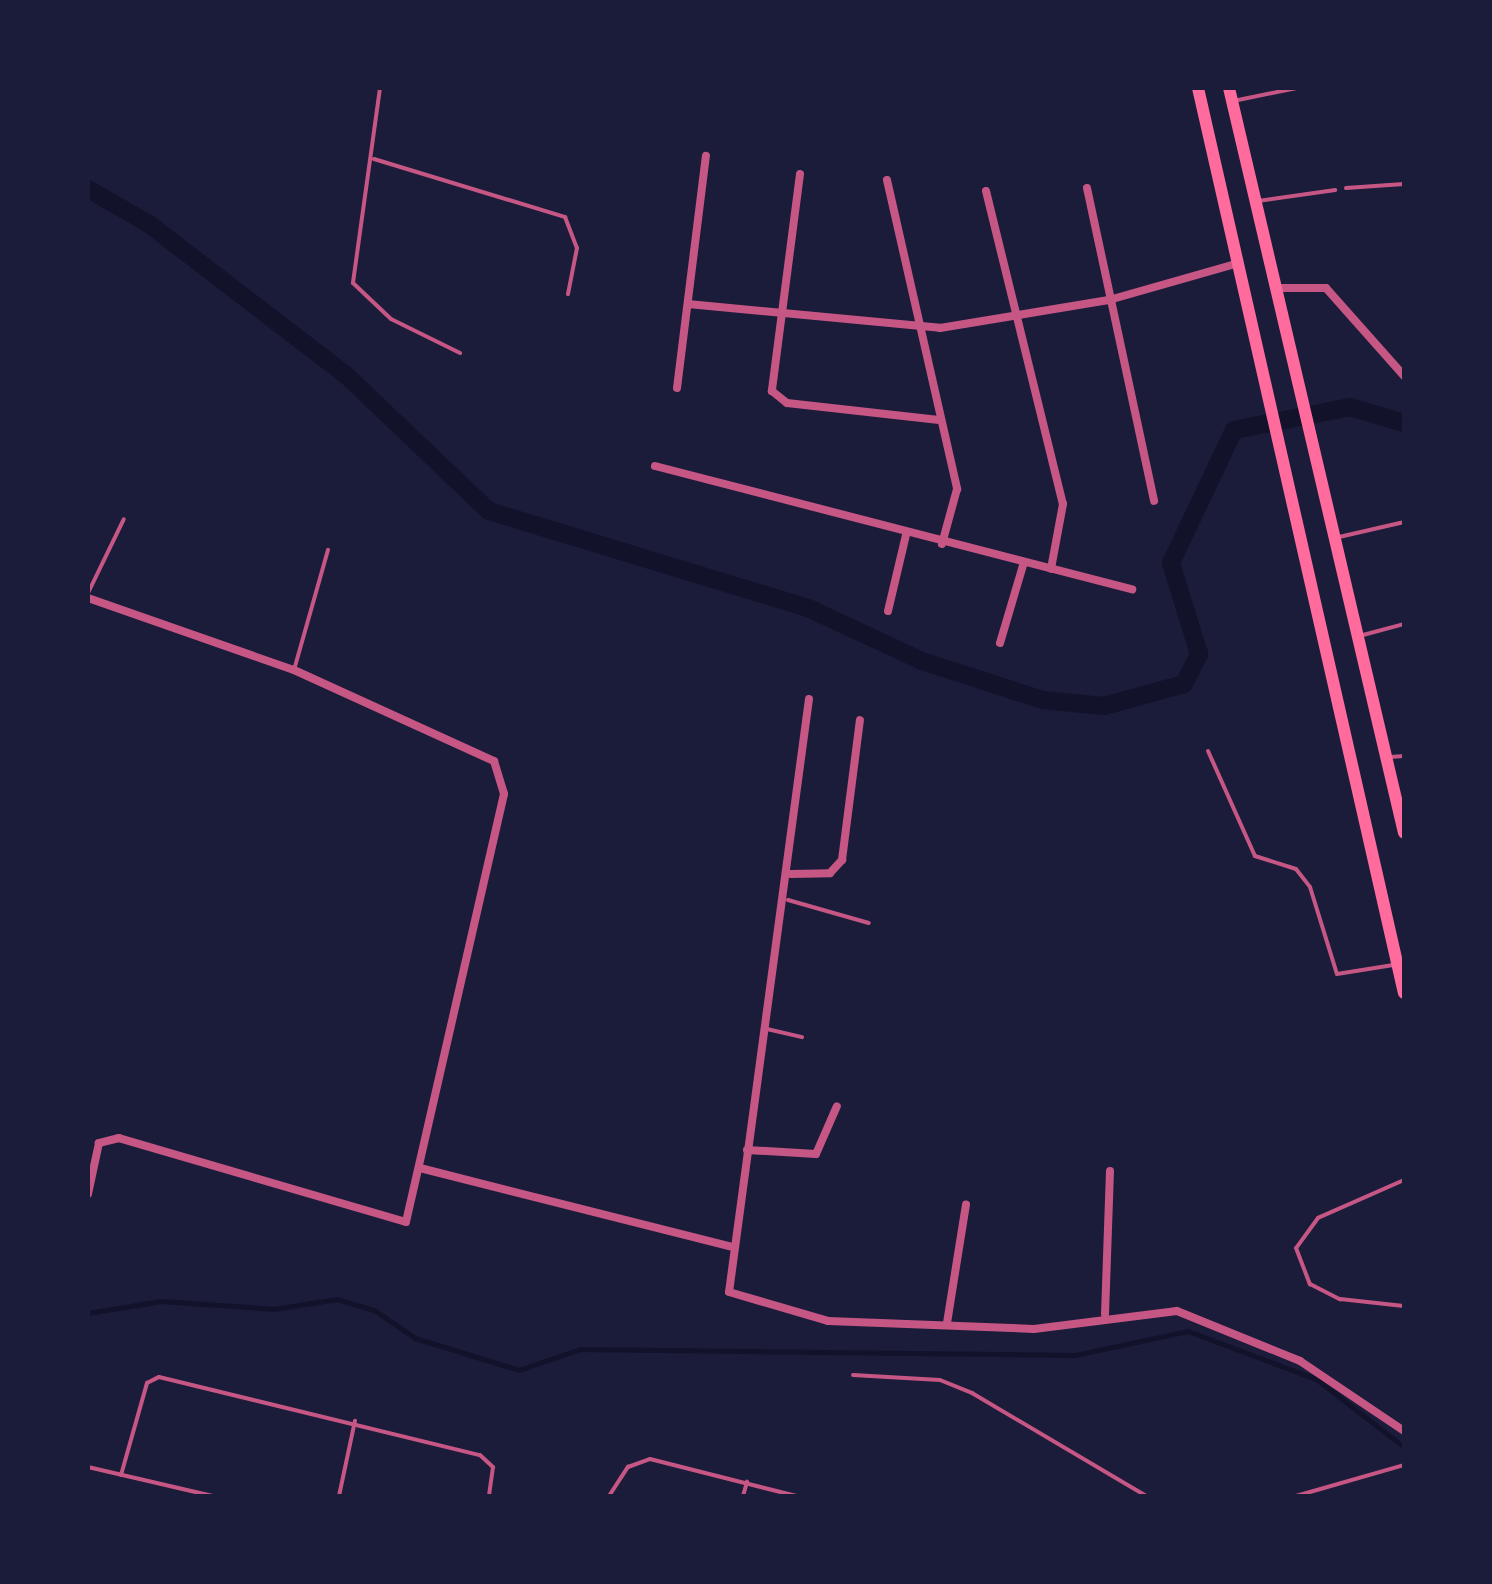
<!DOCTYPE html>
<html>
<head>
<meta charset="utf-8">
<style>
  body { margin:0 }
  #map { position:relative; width:1492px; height:1584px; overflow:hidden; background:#1b1b3a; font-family:"Roboto Condensed",sans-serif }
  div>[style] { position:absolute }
  .stream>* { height:5px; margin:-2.5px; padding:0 2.5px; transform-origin:2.5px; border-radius:2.5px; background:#12122b }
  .canal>* { height:18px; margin:-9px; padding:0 9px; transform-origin:9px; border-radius:9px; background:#12122b }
  .service>* { height:4px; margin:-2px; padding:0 2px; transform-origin:2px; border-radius:2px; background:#c65784 }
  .minor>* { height:8px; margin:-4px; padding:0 4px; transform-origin:4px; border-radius:4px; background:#c65784 }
  .primary>* { height:12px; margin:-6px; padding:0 6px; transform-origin:6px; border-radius:6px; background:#ff6b9d }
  span { translate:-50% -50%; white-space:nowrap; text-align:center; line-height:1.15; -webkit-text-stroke:8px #1b1b3a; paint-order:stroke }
  .frame { position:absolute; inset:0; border:90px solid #1b1b3a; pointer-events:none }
</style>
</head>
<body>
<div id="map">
  <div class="stream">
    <div style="left:88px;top:1313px;width:74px;rotate:-9.3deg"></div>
    <div style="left:161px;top:1301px;width:113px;rotate:4deg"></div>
    <div style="left:274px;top:1309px;width:64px;rotate:-9deg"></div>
    <div style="left:337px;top:1299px;width:39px;rotate:17deg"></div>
    <div style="left:374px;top:1310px;width:50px;rotate:34.3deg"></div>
    <div style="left:415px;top:1338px;width:109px;rotate:17.1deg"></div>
    <div style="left:519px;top:1370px;width:65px;rotate:-19deg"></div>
    <div style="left:580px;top:1349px;width:495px;rotate:0.7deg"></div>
    <div style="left:1075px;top:1355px;width:116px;rotate:-12deg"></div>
    <div style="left:1188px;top:1331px;width:137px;rotate:20.6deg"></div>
    <div style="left:1316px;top:1379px;width:111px;rotate:37.7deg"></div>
  </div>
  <div class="canal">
    <div style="left:88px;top:189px;width:70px;rotate:29.8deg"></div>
    <div style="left:149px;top:224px;width:248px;rotate:37.5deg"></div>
    <div style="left:346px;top:375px;width:197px;rotate:43.6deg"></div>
    <div style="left:489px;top:511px;width:333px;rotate:16.9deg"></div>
    <div style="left:808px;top:608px;width:126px;rotate:24.9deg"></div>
    <div style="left:922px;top:661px;width:127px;rotate:17.9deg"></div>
    <div style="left:1043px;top:700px;width:61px;rotate:5.6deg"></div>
    <div style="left:1104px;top:706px;width:83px;rotate:-15.4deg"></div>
    <div style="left:1184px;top:684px;width:34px;rotate:-63deg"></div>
    <div style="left:1199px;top:654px;width:95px;rotate:-107.1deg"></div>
    <div style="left:1171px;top:563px;width:147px;rotate:-64.7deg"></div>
    <div style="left:1234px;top:430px;width:118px;rotate:-11.2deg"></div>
    <div style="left:1350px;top:407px;width:56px;rotate:16.5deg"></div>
  </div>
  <div class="service">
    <div style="left:380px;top:88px;width:197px;rotate:97.9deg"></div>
    <div style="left:353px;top:283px;width:52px;rotate:43.5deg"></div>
    <div style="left:391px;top:319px;width:77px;rotate:26.2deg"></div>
    <div style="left:1238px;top:100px;width:60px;rotate:-11.5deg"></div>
    <div style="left:374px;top:159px;width:200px;rotate:16.9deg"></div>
    <div style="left:565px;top:217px;width:33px;rotate:69deg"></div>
    <div style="left:577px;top:248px;width:47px;rotate:101.1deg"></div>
    <div style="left:1346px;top:188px;width:58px;rotate:-3.9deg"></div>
    <div style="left:1258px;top:201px;width:78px;rotate:-8.1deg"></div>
    <div style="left:1339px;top:537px;width:67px;rotate:-13deg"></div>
    <div style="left:88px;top:593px;width:82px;rotate:-64.1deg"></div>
    <div style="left:1363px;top:635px;width:42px;rotate:-15deg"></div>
    <div style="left:294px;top:670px;width:125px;rotate:-74.2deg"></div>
    <div style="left:1208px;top:751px;width:115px;rotate:65.9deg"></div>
    <div style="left:1255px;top:856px;width:43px;rotate:17.6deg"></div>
    <div style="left:1296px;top:869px;width:23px;rotate:52deg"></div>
    <div style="left:1310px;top:887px;width:91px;rotate:72.8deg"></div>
    <div style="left:1337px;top:974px;width:57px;rotate:-9.1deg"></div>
    <div style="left:1390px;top:757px;width:14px;rotate:-4deg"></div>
    <div style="left:788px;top:900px;width:84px;rotate:15.9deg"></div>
    <div style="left:767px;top:1029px;width:36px;rotate:13deg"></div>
    <div style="left:1404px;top:1180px;width:94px;rotate:156.2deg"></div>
    <div style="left:1318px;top:1218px;width:37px;rotate:126deg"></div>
    <div style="left:1296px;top:1248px;width:39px;rotate:69deg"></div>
    <div style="left:1310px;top:1284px;width:34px;rotate:27deg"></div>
    <div style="left:1340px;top:1299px;width:64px;rotate:6.2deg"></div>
    <div style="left:853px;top:1375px;width:87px;rotate:3.3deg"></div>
    <div style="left:940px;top:1380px;width:35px;rotate:22deg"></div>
    <div style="left:972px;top:1393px;width:202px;rotate:30.6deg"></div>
    <div style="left:88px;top:1467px;width:128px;rotate:13.1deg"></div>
    <div style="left:121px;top:1475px;width:96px;rotate:-74.2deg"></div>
    <div style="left:147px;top:1383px;width:13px;rotate:-27deg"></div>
    <div style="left:159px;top:1377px;width:330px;rotate:13.7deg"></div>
    <div style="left:480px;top:1455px;width:18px;rotate:43deg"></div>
    <div style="left:493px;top:1467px;width:29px;rotate:98deg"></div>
    <div style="left:339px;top:1496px;width:77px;rotate:-78deg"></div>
    <div style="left:609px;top:1496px;width:35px;rotate:-57deg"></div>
    <div style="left:628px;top:1467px;width:23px;rotate:-20deg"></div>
    <div style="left:650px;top:1459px;width:151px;rotate:14.2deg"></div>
    <div style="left:743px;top:1496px;width:15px;rotate:-74deg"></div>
    <div style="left:1296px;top:1496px;width:112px;rotate:-16deg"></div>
  </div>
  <div class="minor">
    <div style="left:800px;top:174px;width:219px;rotate:97.4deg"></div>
    <div style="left:772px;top:391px;width:19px;rotate:39deg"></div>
    <div style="left:787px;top:403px;width:153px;rotate:6.4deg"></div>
    <div style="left:887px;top:180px;width:317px;rotate:77.2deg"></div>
    <div style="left:957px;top:489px;width:57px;rotate:105.3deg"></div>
    <div style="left:1087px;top:188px;width:320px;rotate:77.9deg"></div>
    <div style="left:986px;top:191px;width:322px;rotate:76.2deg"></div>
    <div style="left:1063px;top:504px;width:66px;rotate:100.5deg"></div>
    <div style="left:1278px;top:288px;width:48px"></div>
    <div style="left:1326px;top:288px;width:118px;rotate:48.4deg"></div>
    <div style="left:688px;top:304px;width:253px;rotate:5.4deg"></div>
    <div style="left:940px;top:328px;width:171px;rotate:-9.4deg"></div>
    <div style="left:1109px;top:300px;width:135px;rotate:-15.9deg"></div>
    <div style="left:677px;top:388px;width:234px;rotate:-82.9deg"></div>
    <div style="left:655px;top:466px;width:493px;rotate:14.5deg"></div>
    <div style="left:88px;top:598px;width:218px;rotate:19.3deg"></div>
    <div style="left:294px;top:670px;width:220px;rotate:24.5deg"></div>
    <div style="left:494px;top:761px;width:34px;rotate:73deg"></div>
    <div style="left:504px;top:794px;width:439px;rotate:102.9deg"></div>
    <div style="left:406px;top:1222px;width:299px;rotate:-163.7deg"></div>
    <div style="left:119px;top:1138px;width:21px;rotate:166deg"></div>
    <div style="left:99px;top:1143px;width:52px;rotate:102.2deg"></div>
    <div style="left:888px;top:611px;width:78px;rotate:-76.7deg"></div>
    <div style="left:1000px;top:643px;width:84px;rotate:-73.5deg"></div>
    <div style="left:809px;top:699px;width:598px;rotate:97.68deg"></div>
    <div style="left:729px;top:1292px;width:103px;rotate:16.3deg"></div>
    <div style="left:828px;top:1321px;width:206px;rotate:2.2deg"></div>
    <div style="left:1034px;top:1329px;width:144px;rotate:-7.2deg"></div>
    <div style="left:1177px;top:1311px;width:133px;rotate:22.1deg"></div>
    <div style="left:1300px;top:1361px;width:125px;rotate:33.9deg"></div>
    <div style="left:791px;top:874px;width:39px;rotate:-1deg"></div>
    <div style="left:830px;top:873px;width:18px;rotate:-47deg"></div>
    <div style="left:842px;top:860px;width:141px;rotate:-82.7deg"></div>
    <div style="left:747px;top:1150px;width:69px;rotate:3.3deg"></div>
    <div style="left:816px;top:1154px;width:52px;rotate:-66.4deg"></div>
    <div style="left:420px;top:1168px;width:323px;rotate:14.2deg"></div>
    <div style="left:1105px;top:1314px;width:143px;rotate:-88deg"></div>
    <div style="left:947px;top:1323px;width:120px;rotate:-80.9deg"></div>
  </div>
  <div class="primary">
    <div style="left:1198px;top:88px;width:928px;rotate:77.18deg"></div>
    <div style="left:1229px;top:88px;width:765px;rotate:76.78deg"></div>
  </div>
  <div class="frame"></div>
</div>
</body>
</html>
